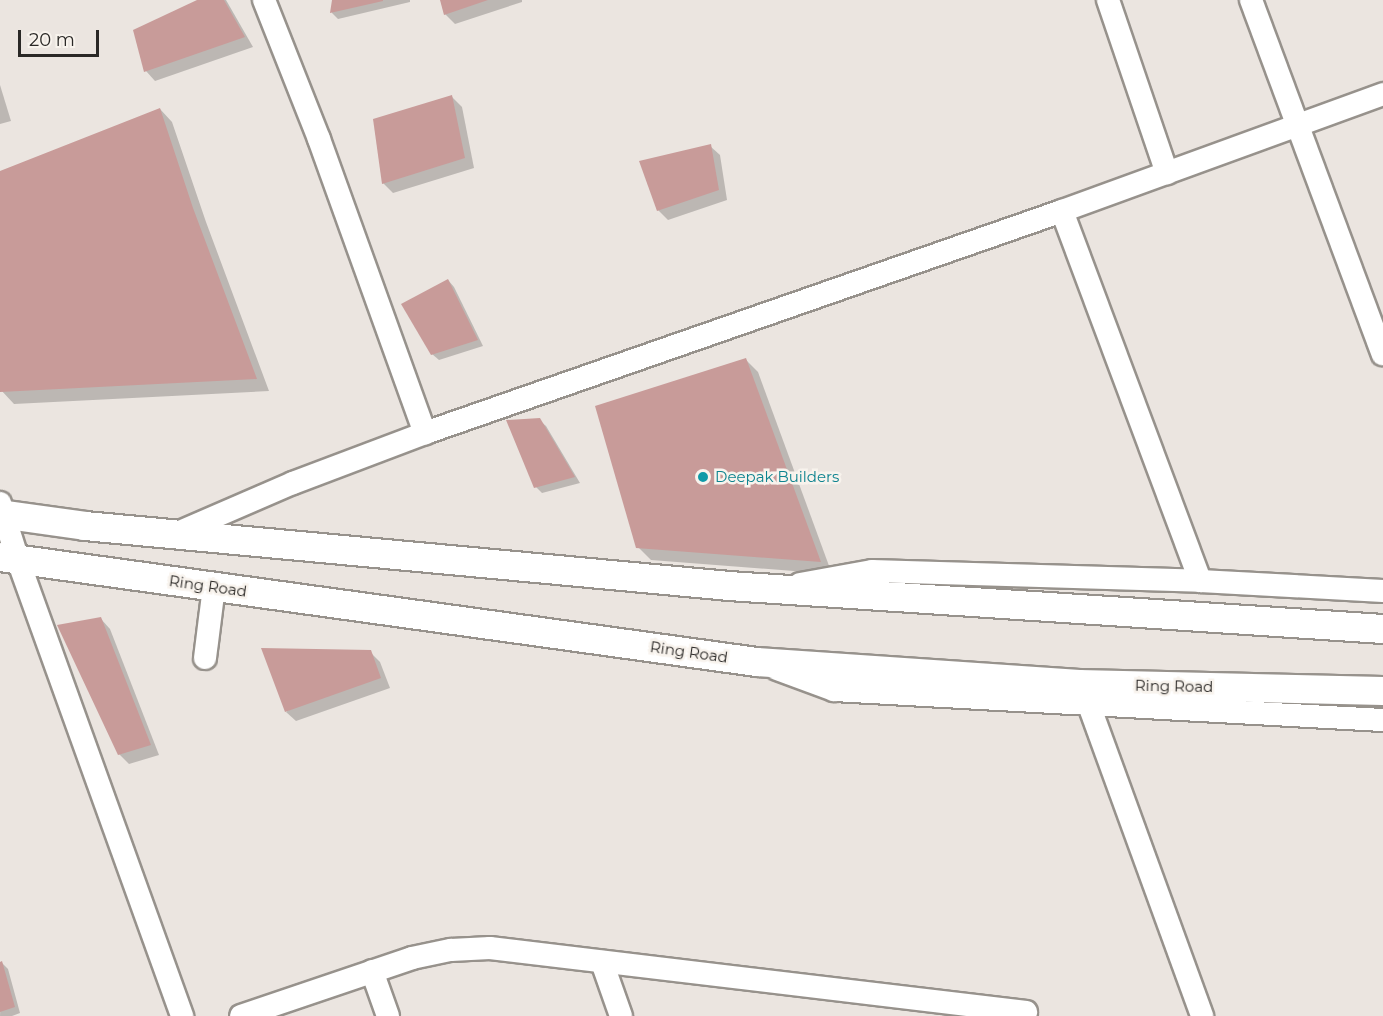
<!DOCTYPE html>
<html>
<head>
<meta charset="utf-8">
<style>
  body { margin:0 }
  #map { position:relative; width:1383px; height:1016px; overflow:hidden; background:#ebe5e0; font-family:Montserrat,sans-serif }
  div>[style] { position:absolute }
  .shadow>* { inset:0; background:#0003 }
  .building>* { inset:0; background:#c89b99 }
  .roads { filter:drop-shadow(2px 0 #97928c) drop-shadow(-2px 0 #97928c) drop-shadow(0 2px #97928c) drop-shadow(0 -2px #97928c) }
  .minor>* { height:22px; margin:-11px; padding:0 11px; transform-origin:11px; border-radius:11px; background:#fff }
  .tertiary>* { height:28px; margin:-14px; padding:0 14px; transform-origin:14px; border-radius:14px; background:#fff }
  .dots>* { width:16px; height:16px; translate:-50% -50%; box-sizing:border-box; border:3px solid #f8f3ed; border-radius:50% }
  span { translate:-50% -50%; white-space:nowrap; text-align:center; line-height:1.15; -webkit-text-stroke:5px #f8f3ed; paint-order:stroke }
  .culture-label { font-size:15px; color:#0d838f }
  .left { translate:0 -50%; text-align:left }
  .street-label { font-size:15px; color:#2a2826 }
  .scale { position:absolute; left:18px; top:30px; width:81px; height:27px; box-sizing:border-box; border:3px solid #2a2826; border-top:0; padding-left:8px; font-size:18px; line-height:21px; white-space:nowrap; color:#2a2826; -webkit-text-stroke:4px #f8f3ed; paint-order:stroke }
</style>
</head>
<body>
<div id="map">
  <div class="shadow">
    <div style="clip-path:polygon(201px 0,226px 0,253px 47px,155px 81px,146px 71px)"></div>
    <div style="clip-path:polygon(334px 0,410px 0,410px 2px,338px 19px,332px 13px)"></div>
    <div style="clip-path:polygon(442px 0,522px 0,522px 2px,455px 24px,445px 14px)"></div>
    <div style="clip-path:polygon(0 85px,11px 121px,0 124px)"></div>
    <div style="clip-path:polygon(452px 97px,462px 107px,474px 168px,393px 193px,383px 183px)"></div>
    <div style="clip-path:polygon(160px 109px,172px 122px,206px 222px,269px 391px,14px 404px,0 389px,0 173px)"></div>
    <div style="clip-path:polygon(710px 146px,720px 155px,727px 200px,668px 220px,658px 210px)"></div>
    <div style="clip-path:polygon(448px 280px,454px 287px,483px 346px,439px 360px,432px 354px)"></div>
    <div style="clip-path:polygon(746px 360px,758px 372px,832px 574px,651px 560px,638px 547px)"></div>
    <div style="clip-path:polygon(539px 420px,546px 426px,580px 483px,542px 493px,536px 487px)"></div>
    <div style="clip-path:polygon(101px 619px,110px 629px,159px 755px,129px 764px,119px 754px)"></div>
    <div style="clip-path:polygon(370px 652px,380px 662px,390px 688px,296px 721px,286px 712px)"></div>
    <div style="clip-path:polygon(2px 963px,8px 969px,20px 1013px,12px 1016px,0 1016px)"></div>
  </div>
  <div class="building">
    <div style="clip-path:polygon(197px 0,224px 0,245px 37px,144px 72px,133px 30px)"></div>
    <div style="clip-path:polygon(332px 0,383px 0,383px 1px,330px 13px)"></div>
    <div style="clip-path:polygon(440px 0,488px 0,444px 15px)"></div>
    <div style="clip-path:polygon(452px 95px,465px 158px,382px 184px,373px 119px)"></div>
    <div style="clip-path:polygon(160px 108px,193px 208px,257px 379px,0 392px,0 171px)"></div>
    <div style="clip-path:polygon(711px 144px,719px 190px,657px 211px,639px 161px)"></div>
    <div style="clip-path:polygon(448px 279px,478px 340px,431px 355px,401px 304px)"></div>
    <div style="clip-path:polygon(746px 358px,821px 562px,636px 548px,595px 406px)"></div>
    <div style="clip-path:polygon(540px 418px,575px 477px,534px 488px,506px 420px)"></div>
    <div style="clip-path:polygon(101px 617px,151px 745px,118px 755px,57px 625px)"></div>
    <div style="clip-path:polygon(261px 648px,371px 650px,381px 678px,285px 712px)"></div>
    <div style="clip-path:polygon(2px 961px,15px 1007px,0 1012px,0 962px)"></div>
  </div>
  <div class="roads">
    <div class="minor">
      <div style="left:264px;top:0;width:149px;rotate:68.4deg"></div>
      <div style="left:319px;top:139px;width:313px;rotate:70.2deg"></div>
      <div style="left:1108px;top:0;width:183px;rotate:71.2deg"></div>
      <div style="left:1251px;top:0;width:378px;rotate:69.6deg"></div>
      <div style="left:1062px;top:211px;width:395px;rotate:69.5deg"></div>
      <div style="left:0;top:503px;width:60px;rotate:72.5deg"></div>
      <div style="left:18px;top:560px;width:485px;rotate:70.2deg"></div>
      <div style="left:175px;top:534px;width:129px;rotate:-23.4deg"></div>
      <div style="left:293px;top:483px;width:141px;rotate:-20.7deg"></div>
      <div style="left:425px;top:433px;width:675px;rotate:-19.21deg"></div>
      <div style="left:1062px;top:211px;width:342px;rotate:-20deg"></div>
      <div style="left:800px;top:584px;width:73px;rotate:-10.2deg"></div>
      <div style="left:872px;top:571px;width:328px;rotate:1.7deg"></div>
      <div style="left:1200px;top:581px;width:183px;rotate:3.1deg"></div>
      <div style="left:205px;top:658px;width:72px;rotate:-82.8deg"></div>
      <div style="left:777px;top:669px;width:61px;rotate:20.2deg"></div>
      <div style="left:834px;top:690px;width:550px;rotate:3.13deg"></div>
      <div style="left:1089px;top:705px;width:331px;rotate:70deg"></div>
      <div style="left:602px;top:962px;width:57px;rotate:70.6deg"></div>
      <div style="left:372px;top:971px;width:48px;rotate:70.4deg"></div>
      <div style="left:241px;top:1016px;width:181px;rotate:-18.7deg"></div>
      <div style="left:412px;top:958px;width:40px;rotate:-12deg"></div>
      <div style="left:451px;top:950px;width:39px;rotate:-3deg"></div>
      <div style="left:490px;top:948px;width:540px;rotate:6.81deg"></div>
    </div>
    <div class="tertiary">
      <div style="left:0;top:514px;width:86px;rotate:8deg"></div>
      <div style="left:85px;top:526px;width:647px;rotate:5.32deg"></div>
      <div style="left:729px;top:586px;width:655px;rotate:3.76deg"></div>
      <div style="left:0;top:557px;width:764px;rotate:7.9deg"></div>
      <div style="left:757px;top:662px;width:323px;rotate:3.9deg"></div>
      <div style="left:1079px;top:684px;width:304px;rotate:1.3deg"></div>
    </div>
  </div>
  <div class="dots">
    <div style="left:703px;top:477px;background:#0f9aa8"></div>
  </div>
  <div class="culture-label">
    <span class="left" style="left:715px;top:477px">Deepak Builders</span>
  </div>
  <div class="street-label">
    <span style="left:208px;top:586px;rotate:8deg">Ring Road</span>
    <span style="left:689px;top:652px;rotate:8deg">Ring Road</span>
    <span style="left:1174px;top:686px;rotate:1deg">Ring Road</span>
  </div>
  <div class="scale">20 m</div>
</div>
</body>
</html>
